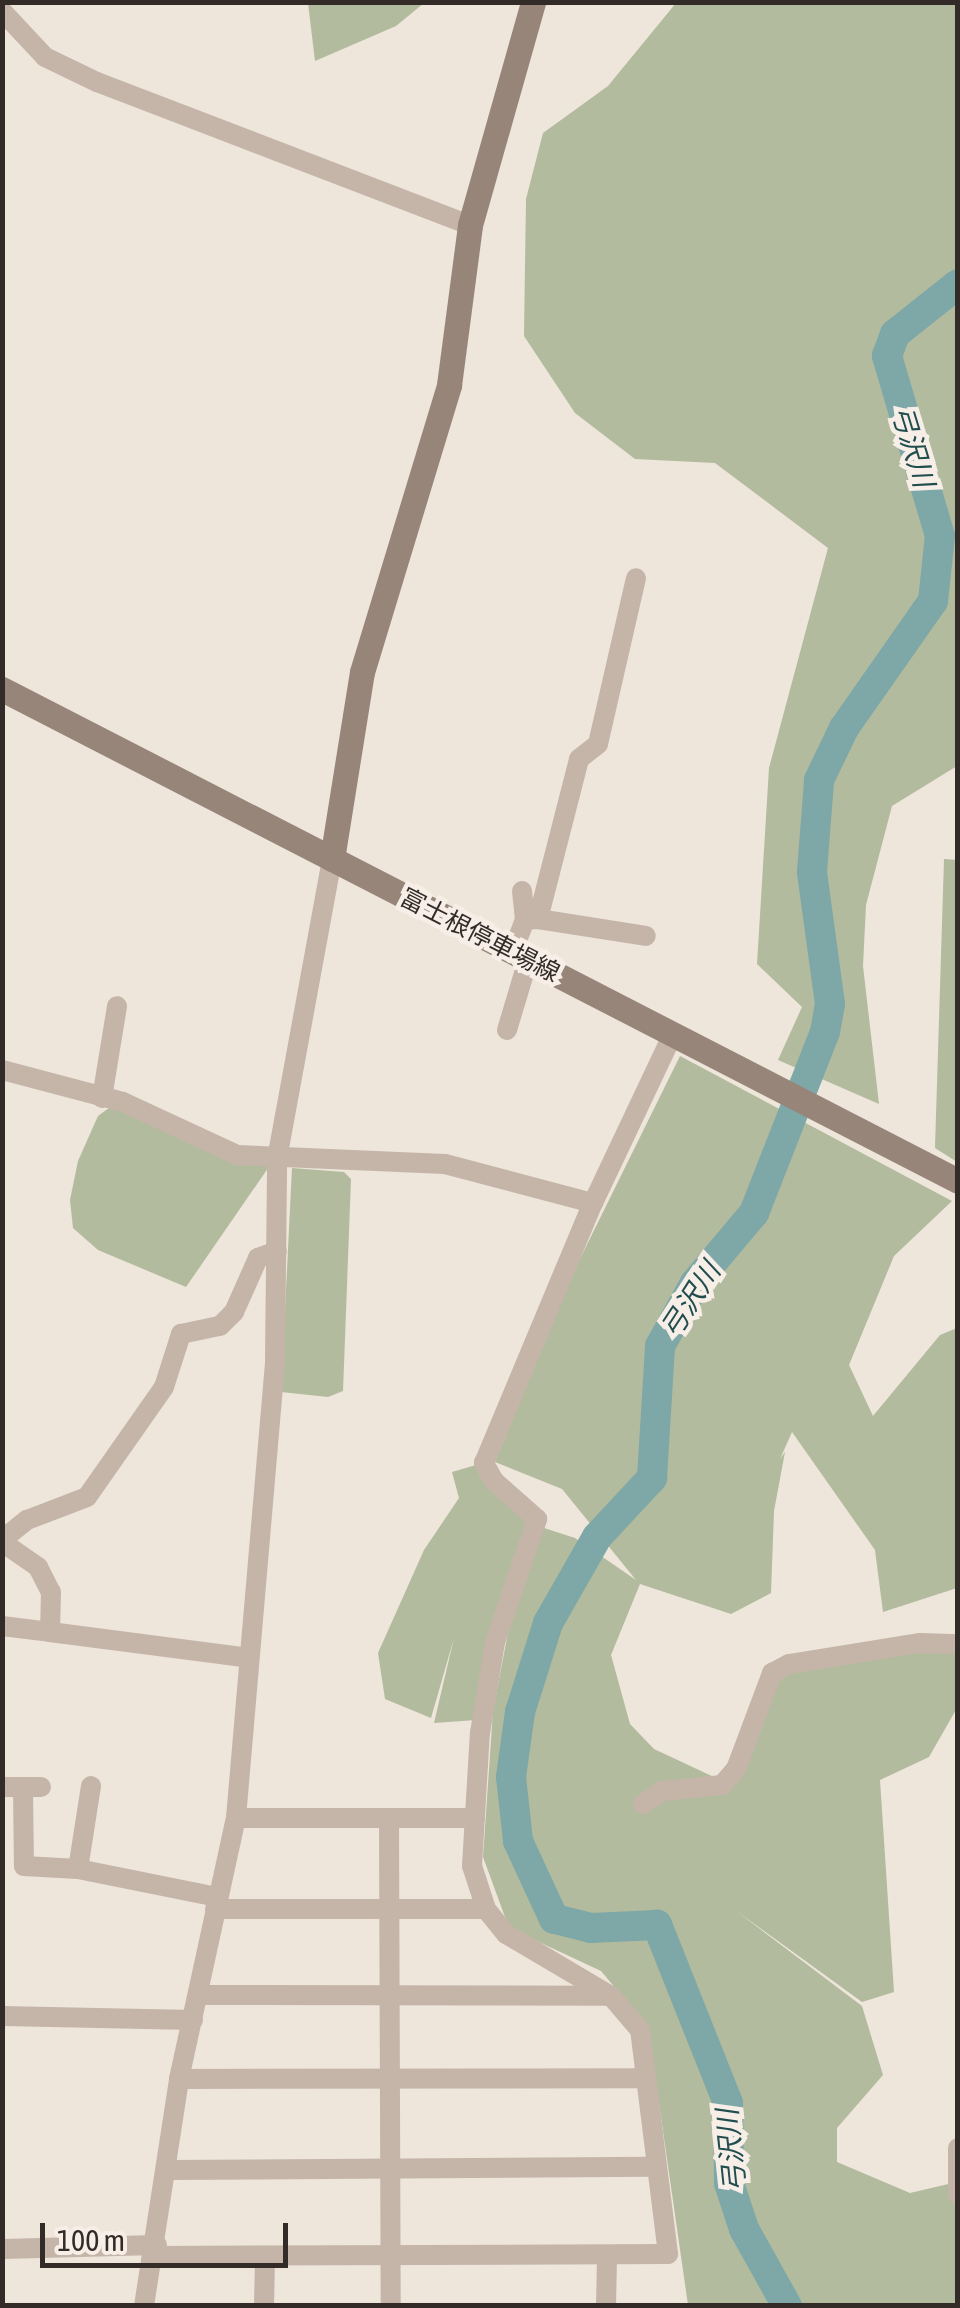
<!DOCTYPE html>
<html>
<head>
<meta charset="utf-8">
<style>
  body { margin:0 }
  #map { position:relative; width:960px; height:2308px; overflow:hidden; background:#eee5db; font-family:"Asap Condensed","Noto Sans JP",sans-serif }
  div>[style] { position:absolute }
  .green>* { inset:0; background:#b2bb9d }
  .river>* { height:30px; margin:-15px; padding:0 15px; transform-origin:15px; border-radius:15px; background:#7ea7a8 }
  .street>* { height:20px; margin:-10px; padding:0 10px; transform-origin:10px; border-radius:10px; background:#c5b5a9 }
  .secondary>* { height:25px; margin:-12.5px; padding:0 12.5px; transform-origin:12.5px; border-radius:12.5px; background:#98857a }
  span { translate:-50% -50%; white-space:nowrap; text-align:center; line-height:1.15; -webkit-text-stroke:9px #f7efe7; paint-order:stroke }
  .street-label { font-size:25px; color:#332b28 }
  .water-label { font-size:28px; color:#224d4f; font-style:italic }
  .frame { position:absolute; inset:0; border:5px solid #332b28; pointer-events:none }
  .scale { position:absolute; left:40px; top:2223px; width:248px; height:45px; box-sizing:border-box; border:5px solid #332b28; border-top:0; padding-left:12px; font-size:30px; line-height:35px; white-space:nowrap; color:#332b28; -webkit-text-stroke:8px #f7efe7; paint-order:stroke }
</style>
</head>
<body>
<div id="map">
  <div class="green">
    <div style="clip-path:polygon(308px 3px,308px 2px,424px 3px,396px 26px,315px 61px)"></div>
    <div style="clip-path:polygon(676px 3px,957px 3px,957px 766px,892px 806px,866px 905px,863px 966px,879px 1104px,778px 1060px,802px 1007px,757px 964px,769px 768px,828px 548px,715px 463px,635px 459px,575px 413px,524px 336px,526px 199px,543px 133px,608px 86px)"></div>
    <div style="clip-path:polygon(944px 859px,958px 860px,957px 1162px,935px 1148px)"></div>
    <div style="clip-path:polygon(680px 1056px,952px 1201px,894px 1256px,849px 1365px,873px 1416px,940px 1335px,957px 1328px,957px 1588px,883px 1612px,875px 1550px,792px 1432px,780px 1459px,785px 1452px,774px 1511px,771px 1593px,731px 1614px,640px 1584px,611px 1655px,630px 1724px,654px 1749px,731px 1785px,772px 1673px,957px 1647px,957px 1708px,929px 1757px,880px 1780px,894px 1992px,862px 2002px,735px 1910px,862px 2006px,883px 2075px,837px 2128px,837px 2162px,910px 2193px,957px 2182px,957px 2305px,688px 2305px,648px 2027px,601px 1971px,509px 1928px,483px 1857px,493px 1711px,510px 1622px,541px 1527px,575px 1538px,636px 1580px,562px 1489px,495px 1462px,571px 1277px)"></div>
    <div style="clip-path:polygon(113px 1105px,273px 1161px,186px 1287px,98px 1250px,73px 1228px,70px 1200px,78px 1161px,98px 1116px)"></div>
    <div style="clip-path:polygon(292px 1168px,344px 1172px,351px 1179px,343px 1391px,328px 1397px,281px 1392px)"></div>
    <div style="clip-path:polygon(476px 1465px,533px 1521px,476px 1720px,434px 1723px,454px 1638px,431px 1718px,385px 1699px,378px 1653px,424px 1550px,459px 1498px,452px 1472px)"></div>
  </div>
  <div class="river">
    <div style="left:787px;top:2306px;width:88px;rotate:-119.2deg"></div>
    <div style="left:744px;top:2229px;width:48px;rotate:-108.1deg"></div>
    <div style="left:729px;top:2183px;width:80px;rotate:-90.7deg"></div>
    <div style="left:728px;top:2103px;width:192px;rotate:-111.7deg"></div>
    <div style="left:657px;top:1925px;width:66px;rotate:177.4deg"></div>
    <div style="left:591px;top:1928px;width:38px;rotate:-166deg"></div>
    <div style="left:554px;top:1919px;width:86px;rotate:-114.8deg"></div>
    <div style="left:518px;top:1841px;width:64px;rotate:-96.2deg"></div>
    <div style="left:511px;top:1777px;width:66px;rotate:-82.1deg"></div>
    <div style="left:520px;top:1712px;width:93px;rotate:-72.5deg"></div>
    <div style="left:548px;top:1623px;width:99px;rotate:-60.3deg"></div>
    <div style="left:597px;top:1537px;width:81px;rotate:-47deg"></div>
    <div style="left:652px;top:1478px;width:132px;rotate:-86.5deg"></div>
    <div style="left:660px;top:1346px;width:72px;rotate:-60.9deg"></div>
    <div style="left:695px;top:1283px;width:92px;rotate:-49.9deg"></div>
    <div style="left:754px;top:1213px;width:194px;rotate:-68.6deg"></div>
    <div style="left:825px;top:1032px;width:28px;rotate:-80deg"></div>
    <div style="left:830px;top:1004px;width:133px;rotate:-97.8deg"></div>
    <div style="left:812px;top:872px;width:92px;rotate:-85.6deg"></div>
    <div style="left:819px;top:780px;width:58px;rotate:-64.3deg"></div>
    <div style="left:844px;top:728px;width:155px;rotate:-55deg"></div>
    <div style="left:933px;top:601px;width:65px;rotate:-83.9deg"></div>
    <div style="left:940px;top:536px;width:188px;rotate:-106.4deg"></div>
    <div style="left:887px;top:356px;width:23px;rotate:-70deg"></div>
    <div style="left:895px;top:334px;width:80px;rotate:-38.4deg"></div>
  </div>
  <div class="street">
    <div style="left:2px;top:11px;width:63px;rotate:46.9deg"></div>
    <div style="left:45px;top:57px;width:58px;rotate:25.7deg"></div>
    <div style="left:97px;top:82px;width:399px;rotate:21deg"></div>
    <div style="left:522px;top:891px;width:29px;rotate:84deg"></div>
    <div style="left:538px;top:919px;width:109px;rotate:8.9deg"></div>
    <div style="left:513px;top:951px;width:33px;rotate:-69deg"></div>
    <div style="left:525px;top:920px;width:13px;rotate:-4deg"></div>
    <div style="left:538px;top:919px;width:165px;rotate:-75.6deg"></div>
    <div style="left:579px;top:759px;width:24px;rotate:-38deg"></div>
    <div style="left:598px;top:744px;width:170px;rotate:-77.1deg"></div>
    <div style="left:507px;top:1030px;width:73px;rotate:-73.3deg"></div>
    <div style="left:2px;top:1070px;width:125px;rotate:14.8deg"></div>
    <div style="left:123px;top:1102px;width:126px;rotate:24.9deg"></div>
    <div style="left:237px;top:1155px;width:208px;rotate:2.5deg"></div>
    <div style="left:445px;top:1164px;width:153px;rotate:14.8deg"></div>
    <div style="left:593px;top:1203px;width:187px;rotate:-64.7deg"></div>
    <div style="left:102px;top:1098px;width:93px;rotate:-80.7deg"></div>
    <div style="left:2px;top:1540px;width:32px;rotate:-39deg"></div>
    <div style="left:27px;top:1520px;width:64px;rotate:-21deg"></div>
    <div style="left:87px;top:1497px;width:134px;rotate:-55deg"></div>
    <div style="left:164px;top:1387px;width:56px;rotate:-72.2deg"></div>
    <div style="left:181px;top:1334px;width:40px;rotate:-12deg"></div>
    <div style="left:220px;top:1326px;width:20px;rotate:-45deg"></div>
    <div style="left:234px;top:1312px;width:59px;rotate:-66deg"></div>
    <div style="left:258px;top:1258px;width:20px;rotate:-20deg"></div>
    <div style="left:2px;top:1542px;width:44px;rotate:34.8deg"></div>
    <div style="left:38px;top:1567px;width:28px;rotate:63deg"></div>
    <div style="left:51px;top:1592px;width:40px;rotate:91.4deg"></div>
    <div style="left:50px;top:1632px;width:201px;rotate:7.4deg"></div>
    <div style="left:2px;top:1626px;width:48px;rotate:7.1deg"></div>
    <div style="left:2px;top:1787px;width:39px"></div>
    <div style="left:23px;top:1788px;width:78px;rotate:89.3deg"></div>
    <div style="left:24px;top:1866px;width:54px;rotate:3.2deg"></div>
    <div style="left:78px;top:1869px;width:142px;rotate:11.4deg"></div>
    <div style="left:643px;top:1804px;width:23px;rotate:-34deg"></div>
    <div style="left:662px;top:1791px;width:60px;rotate:-5.7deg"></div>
    <div style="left:722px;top:1785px;width:21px;rotate:-49deg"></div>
    <div style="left:736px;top:1769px;width:103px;rotate:-69.4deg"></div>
    <div style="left:772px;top:1673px;width:19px;rotate:-28deg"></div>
    <div style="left:789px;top:1664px;width:133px;rotate:-9.1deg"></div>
    <div style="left:920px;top:1643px;width:38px;rotate:2deg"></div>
    <div style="left:236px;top:1818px;width:239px"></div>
    <div style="left:389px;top:1820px;width:486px;rotate:89.8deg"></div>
    <div style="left:78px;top:1869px;width:84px;rotate:-81.1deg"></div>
    <div style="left:215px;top:1909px;width:271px"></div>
    <div style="left:198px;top:1995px;width:408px;rotate:0.1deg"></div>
    <div style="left:2px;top:2016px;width:191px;rotate:1.2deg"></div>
    <div style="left:179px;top:2079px;width:465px;rotate:-0.1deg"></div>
    <div style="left:958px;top:2148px;width:47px;rotate:90deg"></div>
    <div style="left:170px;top:2170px;width:483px;rotate:-0.4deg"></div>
    <div style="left:2px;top:2249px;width:155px;rotate:-1.5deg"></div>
    <div style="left:155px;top:2256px;width:513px;rotate:-0.22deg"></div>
    <div style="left:668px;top:2254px;width:226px;rotate:-97.1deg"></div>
    <div style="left:640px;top:2030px;width:45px;rotate:-130.5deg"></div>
    <div style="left:611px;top:1996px;width:122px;rotate:-149.4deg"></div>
    <div style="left:506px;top:1934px;width:32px;rotate:-129deg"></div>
    <div style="left:486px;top:1909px;width:45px;rotate:-108deg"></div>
    <div style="left:472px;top:1866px;width:133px;rotate:-86.6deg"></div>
    <div style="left:480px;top:1733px;width:92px;rotate:-80.6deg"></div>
    <div style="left:495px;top:1642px;width:130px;rotate:-71.1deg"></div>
    <div style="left:537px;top:1519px;width:57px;rotate:-138.5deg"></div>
    <div style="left:494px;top:1481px;width:21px;rotate:-119deg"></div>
    <div style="left:484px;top:1463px;width:282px;rotate:-67.3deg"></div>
    <div style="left:144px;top:2306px;width:230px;rotate:-81.2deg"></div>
    <div style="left:179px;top:2079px;width:267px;rotate:-77.7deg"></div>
    <div style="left:236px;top:1818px;width:458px;rotate:-85.1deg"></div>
    <div style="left:275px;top:1362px;width:203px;rotate:-89.4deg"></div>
    <div style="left:277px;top:1159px;width:305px;rotate:-79.6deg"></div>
    <div style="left:264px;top:2306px;width:49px;rotate:-88.8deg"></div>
    <div style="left:606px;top:2306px;width:48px;rotate:-88.8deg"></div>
  </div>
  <div class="secondary">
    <div style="left:2px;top:689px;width:1075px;rotate:27.23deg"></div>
    <div style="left:332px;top:859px;width:189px;rotate:-80.9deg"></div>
    <div style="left:362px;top:672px;width:300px;rotate:-73.1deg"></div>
    <div style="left:449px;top:385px;width:161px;rotate:-82.5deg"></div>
    <div style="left:470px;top:225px;width:232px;rotate:-74.2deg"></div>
  </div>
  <div class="street-label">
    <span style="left:480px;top:935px;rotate:27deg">富士根停車場線</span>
  </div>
  <div class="water-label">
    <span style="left:913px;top:446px;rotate:73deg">弓沢川</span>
    <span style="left:690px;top:1300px;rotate:-57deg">弓沢川</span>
    <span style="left:731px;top:2151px;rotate:-96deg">弓沢川</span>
  </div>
  <div class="frame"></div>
  <div class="scale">100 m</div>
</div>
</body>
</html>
